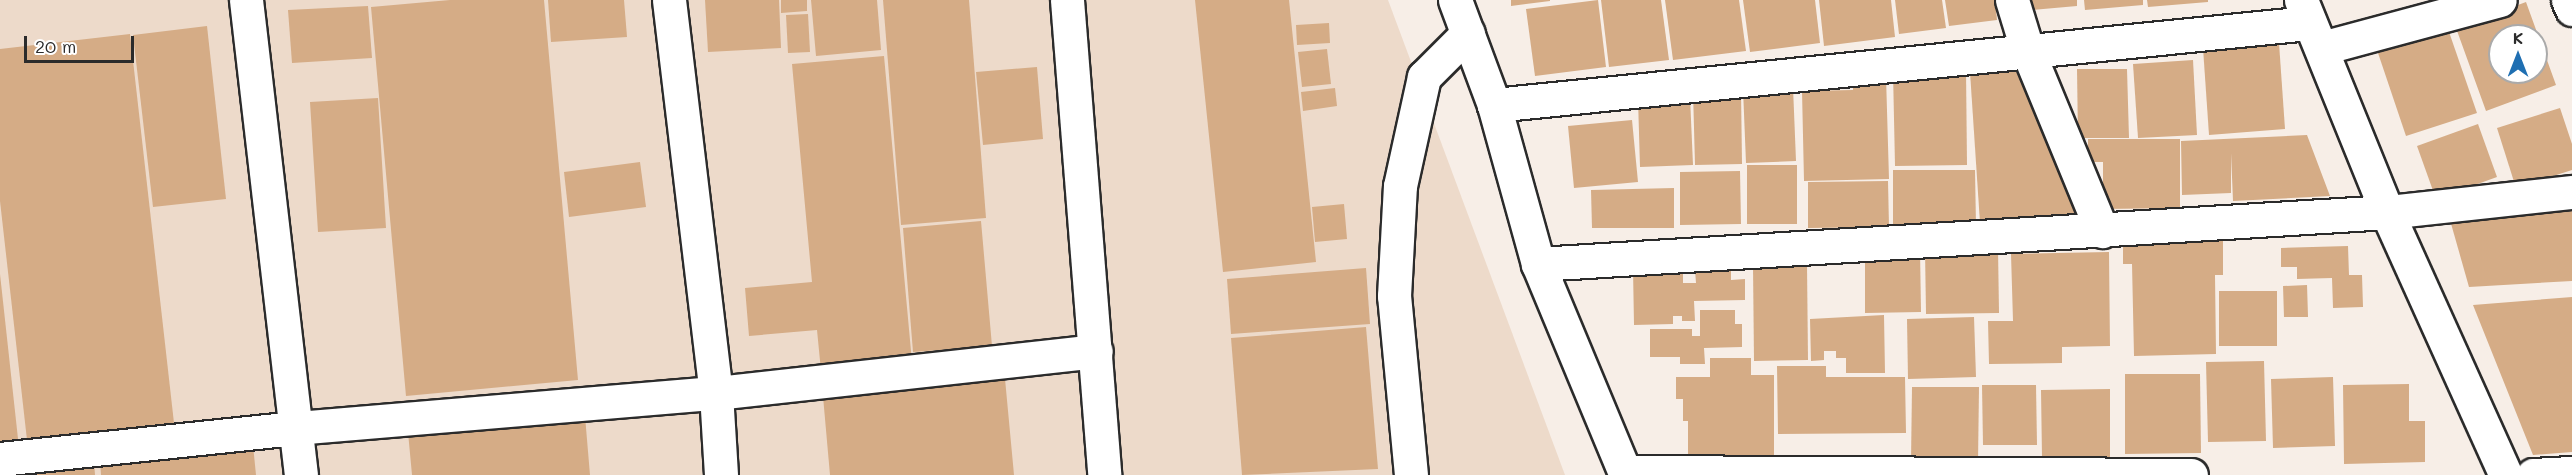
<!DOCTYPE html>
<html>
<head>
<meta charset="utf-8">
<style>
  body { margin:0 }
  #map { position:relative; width:2572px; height:475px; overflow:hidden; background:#f7eee7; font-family:Mali,sans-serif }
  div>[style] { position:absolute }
  .built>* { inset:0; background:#eddaca }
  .building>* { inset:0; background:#d5ac86 }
  .roads { filter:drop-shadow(2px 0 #2b2b2b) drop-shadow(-2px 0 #2b2b2b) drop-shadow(0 2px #2b2b2b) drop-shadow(0 -2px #2b2b2b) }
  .street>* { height:33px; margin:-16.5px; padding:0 16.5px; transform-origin:16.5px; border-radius:16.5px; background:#fff }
  .secondary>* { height:33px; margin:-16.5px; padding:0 16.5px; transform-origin:16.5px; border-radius:16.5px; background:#fff }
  span { translate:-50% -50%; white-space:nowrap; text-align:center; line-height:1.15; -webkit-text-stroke:4.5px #fff; paint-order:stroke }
  .north { position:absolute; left:2488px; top:24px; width:60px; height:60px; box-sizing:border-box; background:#fff; border:2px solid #aaa; border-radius:50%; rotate:0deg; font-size:16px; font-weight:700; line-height:24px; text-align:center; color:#2b2b2b }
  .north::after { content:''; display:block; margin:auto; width:21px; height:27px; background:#1f6fb2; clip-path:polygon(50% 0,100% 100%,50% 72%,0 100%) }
  .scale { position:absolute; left:24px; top:36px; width:110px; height:27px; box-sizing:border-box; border:3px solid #2b2b2b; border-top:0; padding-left:8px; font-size:18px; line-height:21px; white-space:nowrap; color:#2b2b2b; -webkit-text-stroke:4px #fff; paint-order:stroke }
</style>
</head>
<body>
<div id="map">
  <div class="built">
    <div style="clip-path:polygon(0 0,1388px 0,1565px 475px,0 475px)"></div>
  </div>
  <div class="building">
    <div style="clip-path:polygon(450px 0,544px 0,578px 380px,406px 396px,371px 7px)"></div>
    <div style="clip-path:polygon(548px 0,624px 0,627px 37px,551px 42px)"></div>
    <div style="clip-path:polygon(705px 0,779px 0,781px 48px,708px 52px)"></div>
    <div style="clip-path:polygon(781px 0,807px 0,807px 11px,781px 13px)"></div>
    <div style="clip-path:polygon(811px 0,877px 0,881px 50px,816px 56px)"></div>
    <div style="clip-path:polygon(883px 0,969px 0,986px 218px,901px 225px)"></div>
    <div style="clip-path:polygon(1195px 0,1289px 0,1316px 262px,1223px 272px)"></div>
    <div style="clip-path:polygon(1511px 0,1550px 0,1550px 1px,1511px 6px)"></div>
    <div style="clip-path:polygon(1598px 0,1606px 67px,1535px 76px,1526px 9px)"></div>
    <div style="clip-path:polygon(1601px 0,1661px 0,1669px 60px,1609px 67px)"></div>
    <div style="clip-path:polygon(1665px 0,1739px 0,1746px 51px,1673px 60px)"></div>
    <div style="clip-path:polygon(1743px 0,1815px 0,1820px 43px,1750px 52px)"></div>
    <div style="clip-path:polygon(1819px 0,1891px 0,1895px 37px,1824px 46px)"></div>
    <div style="clip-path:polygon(1895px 0,1942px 0,1946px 28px,1899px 34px)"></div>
    <div style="clip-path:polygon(1945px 0,1995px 0,1997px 20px,1949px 26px)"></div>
    <div style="clip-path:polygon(2020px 0,2077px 0,2077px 6px,2021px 11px)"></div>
    <div style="clip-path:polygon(2084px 0,2143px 0,2143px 5px,2085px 10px)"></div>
    <div style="clip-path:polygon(2147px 0,2208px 0,2208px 2px,2148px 7px)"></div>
    <div style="clip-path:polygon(evenodd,2526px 2px,2556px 85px,2486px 111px,2456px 28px,2526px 2px,2500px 36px,2536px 36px,2536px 72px,2500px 72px,2500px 36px)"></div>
    <div style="clip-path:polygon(368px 6px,372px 58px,292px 63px,288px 10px)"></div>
    <div style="clip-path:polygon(808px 14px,810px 52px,788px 53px,786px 15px)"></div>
    <div style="clip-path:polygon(1329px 23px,1330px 43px,1297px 45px,1296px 25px)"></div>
    <div style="clip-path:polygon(207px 26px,226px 199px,153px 207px,133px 35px)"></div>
    <div style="clip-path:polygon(2448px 29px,2477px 113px,2406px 136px,2378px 53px)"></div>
    <div style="clip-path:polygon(130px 34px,174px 423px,27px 440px,0 201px,0 49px)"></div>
    <div style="clip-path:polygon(2279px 43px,2285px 129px,2209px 135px,2203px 48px)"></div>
    <div style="clip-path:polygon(1327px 49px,1331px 84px,1302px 87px,1298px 52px)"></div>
    <div style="clip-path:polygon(884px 56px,912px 362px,821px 371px,817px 330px,749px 336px,745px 288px,812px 282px,792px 64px)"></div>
    <div style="clip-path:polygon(2193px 60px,2197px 135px,2138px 138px,2133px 64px)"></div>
    <div style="clip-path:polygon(1037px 67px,1043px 139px,983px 145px,976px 72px)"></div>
    <div style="clip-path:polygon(2028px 68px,2083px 217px,1980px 223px,1970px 72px)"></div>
    <div style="clip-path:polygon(2077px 69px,2127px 69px,2129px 138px,2078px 138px)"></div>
    <div style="clip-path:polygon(1966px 70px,1967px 165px,1895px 166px,1893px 71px)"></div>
    <div style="clip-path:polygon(1853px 76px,1886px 76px,1889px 179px,1804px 181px,1802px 91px,1853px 90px)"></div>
    <div style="clip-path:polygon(1793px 87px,1796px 161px,1746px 163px,1743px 89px)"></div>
    <div style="clip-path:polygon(1335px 88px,1337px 106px,1303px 111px,1301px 92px)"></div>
    <div style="clip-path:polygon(1741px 90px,1742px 164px,1695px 165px,1693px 91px)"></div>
    <div style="clip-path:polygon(1690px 97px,1693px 165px,1640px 167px,1638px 99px)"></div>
    <div style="clip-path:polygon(378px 98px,386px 228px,318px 232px,310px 102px)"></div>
    <div style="clip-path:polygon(2560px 108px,2572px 144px,2572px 170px,2516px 188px,2497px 128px)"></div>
    <div style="clip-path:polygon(1632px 120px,1638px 182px,1574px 188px,1568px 126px)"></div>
    <div style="clip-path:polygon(2478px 124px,2497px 177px,2436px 199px,2417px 146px)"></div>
    <div style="clip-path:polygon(2307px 135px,2330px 196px,2233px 201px,2231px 153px,2231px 193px,2182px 195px,2181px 141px)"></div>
    <div style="clip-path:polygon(2088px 139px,2180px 139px,2180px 208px,2103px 209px,2103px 162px,2088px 162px)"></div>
    <div style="clip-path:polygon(640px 162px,646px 207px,569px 217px,564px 172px)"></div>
    <div style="clip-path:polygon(1747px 165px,1797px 165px,1797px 224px,1747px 224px)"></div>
    <div style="clip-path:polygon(1893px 170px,1975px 170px,1976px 226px,1893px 227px)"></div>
    <div style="clip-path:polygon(1740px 171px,1741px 224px,1680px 225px,1680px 172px)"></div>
    <div style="clip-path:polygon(1888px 181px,1889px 227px,1808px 228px,1808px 182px)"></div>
    <div style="clip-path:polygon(1674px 188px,1674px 228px,1592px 228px,1591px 190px)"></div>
    <div style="clip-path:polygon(1344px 204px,1347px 239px,1315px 242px,1312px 207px)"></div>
    <div style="clip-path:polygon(2572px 211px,2572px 281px,2469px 287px,2450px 220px)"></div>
    <div style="clip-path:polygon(981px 221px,992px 346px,913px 352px,903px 228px)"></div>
    <div style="clip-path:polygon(2223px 240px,2223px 275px,2215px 275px,2216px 354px,2134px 356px,2132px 264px,2123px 264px,2123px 242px)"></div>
    <div style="clip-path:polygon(2348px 246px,2349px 275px,2362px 275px,2363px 307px,2333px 308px,2332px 278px,2297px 279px,2297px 267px,2281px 267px,2281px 248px)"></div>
    <div style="clip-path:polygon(1998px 249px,1999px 313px,1926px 314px,1925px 250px)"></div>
    <div style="clip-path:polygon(1920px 250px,1921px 312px,1865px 313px,1865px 251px)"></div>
    <div style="clip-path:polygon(2109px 252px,2110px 346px,2062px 347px,2062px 363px,1989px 364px,1988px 321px,2013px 321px,2011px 254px)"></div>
    <div style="clip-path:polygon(1753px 265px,1807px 265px,1808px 360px,1754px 361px)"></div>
    <div style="clip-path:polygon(1366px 268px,1370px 324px,1231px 334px,1227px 279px)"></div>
    <div style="clip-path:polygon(1683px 268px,1683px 283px,1696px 283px,1695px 270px,1731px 269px,1731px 280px,1745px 279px,1745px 300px,1694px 301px,1695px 321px,1682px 321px,1682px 316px,1673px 316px,1673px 324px,1634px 325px,1633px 269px)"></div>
    <div style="clip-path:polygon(0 274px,19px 448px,0 450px)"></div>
    <div style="clip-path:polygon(2307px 285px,2308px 317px,2284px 317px,2283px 286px)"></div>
    <div style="clip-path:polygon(2219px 291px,2277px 291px,2277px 346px,2219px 346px)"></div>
    <div style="clip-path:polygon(2572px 297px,2572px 452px,2533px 455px,2473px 305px)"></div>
    <div style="clip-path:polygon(1700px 310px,1735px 310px,1735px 324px,1742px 324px,1742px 347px,1704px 348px,1705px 364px,1680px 364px,1680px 357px,1650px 357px,1650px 329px,1692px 329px,1692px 336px,1700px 336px)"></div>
    <div style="clip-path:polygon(1884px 315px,1885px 373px,1846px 373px,1846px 358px,1836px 358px,1836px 351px,1824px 351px,1824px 360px,1811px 361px,1810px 319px)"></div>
    <div style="clip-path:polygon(1974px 317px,1976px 377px,1908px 379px,1907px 319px)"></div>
    <div style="clip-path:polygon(1366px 327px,1378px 469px,1242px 475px,1231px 338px)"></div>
    <div style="clip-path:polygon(1710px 358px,1751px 358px,1751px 375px,1774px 375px,1774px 467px,1688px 467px,1688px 421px,1683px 421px,1683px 399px,1676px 399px,1676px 377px,1710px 377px)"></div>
    <div style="clip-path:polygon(2264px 361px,2266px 441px,2208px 442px,2206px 362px)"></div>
    <div style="clip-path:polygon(1777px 366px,1826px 366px,1826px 377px,1905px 377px,1906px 433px,1778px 434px)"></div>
    <div style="clip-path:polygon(1004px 368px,1014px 475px,830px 475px,822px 385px)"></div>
    <div style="clip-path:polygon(2125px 374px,2200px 374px,2201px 453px,2125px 454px)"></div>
    <div style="clip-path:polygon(2333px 377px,2335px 446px,2273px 448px,2271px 379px)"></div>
    <div style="clip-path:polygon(2409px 384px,2409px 421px,2425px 421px,2425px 462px,2344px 464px,2343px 385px)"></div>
    <div style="clip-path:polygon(1982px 385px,2036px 385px,2037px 445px,1983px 445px)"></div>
    <div style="clip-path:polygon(1912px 387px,1979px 387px,1978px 462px,1911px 462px)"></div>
    <div style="clip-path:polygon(2110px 389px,2110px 466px,2075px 466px,2075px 458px,2042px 458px,2041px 390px)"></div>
    <div style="clip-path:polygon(585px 416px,590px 475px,412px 475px,408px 432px)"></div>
    <div style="clip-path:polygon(253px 445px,256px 475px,101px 475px,100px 460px)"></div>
    <div style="clip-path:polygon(94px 462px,95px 475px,9px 475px,9px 471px)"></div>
  </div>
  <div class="roads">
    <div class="street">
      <div style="left:246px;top:0;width:478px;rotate:83.4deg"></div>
      <div style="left:669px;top:0;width:396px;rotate:83.2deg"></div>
      <div style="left:716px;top:393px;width:82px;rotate:86.5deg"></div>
      <div style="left:1067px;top:0;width:476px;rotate:85.5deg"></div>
      <div style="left:2012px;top:0;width:51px;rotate:73deg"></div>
      <div style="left:2027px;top:49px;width:197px;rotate:67.6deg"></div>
      <div style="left:2301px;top:0;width:229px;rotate:67.9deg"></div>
      <div style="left:2387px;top:212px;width:289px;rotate:65.7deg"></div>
      <div style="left:2322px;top:48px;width:184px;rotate:-15.1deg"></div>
      <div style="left:1494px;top:105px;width:819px;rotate:-5.75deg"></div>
      <div style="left:1538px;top:264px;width:851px;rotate:-3.5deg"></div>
      <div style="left:2387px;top:212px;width:186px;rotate:-6.2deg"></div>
      <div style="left:0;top:459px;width:298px;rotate:-6deg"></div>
      <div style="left:296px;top:428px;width:421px;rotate:-4.8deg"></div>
      <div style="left:716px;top:393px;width:382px;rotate:-6.3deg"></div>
      <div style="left:1625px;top:472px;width:566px;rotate:0.3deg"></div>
      <div style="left:2533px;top:475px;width:39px;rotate:-3deg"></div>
    </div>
    <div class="secondary">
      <div style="left:1455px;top:0;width:112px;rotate:69.6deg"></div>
      <div style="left:1494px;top:105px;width:165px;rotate:74.5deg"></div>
      <div style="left:1538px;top:264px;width:229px;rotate:67.4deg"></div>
      <div style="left:2568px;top:0;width:10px;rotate:66deg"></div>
      <div style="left:1411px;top:475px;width:180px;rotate:-95.4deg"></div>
      <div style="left:1394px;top:296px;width:110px;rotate:-86.9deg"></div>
      <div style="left:1400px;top:186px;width:112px;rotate:-77.6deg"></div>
      <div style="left:1424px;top:77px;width:62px;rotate:-45deg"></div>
    </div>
  </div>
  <div class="north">K</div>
  <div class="scale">20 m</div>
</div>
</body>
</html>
